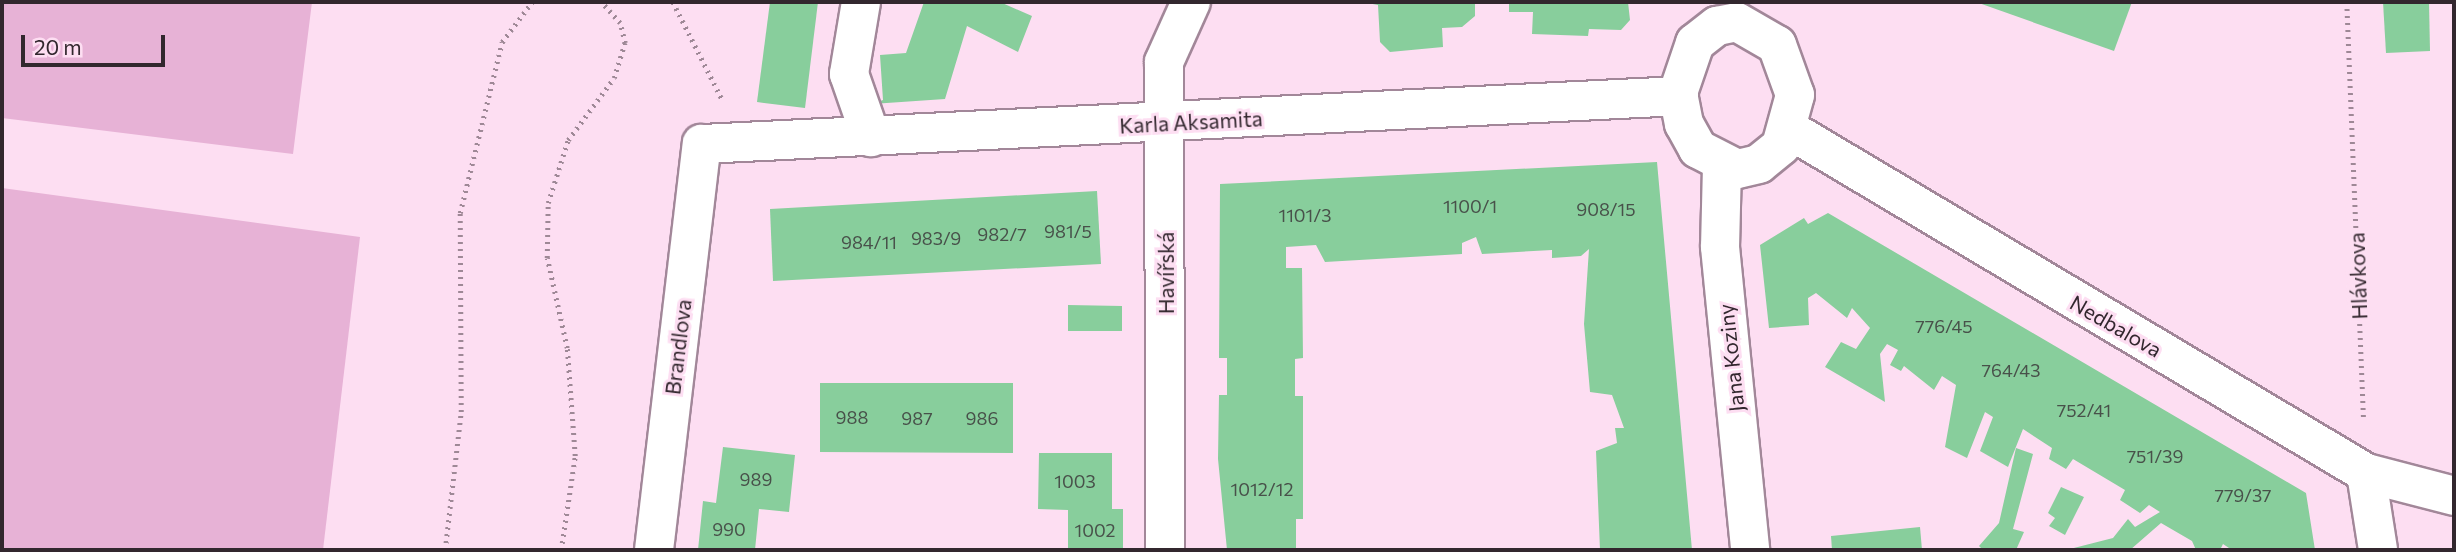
<!DOCTYPE html>
<html>
<head>
<meta charset="utf-8">
<style>
  body { margin:0 }
  #map { position:relative; width:2456px; height:552px; overflow:hidden; background:#fddef2; font-family:Commissioner,sans-serif }
  div>[style] { position:absolute }
  .green>* { inset:0; background:#e7b2d6 }
  .building>* { inset:0; background:#88ce9c }
  .path>* { height:4.5px; margin-top:-2.25px; transform-origin:0; background:repeating-linear-gradient(90deg,#9e8896 0 2px,transparent 0 7px) }
  .roads { filter:drop-shadow(2px 0 #a28799) drop-shadow(-2px 0 #a28799) drop-shadow(0 2px #a28799) drop-shadow(0 -2px #a28799) }
  .minor>* { height:38px; margin:-19px; padding:0 19px; transform-origin:19px; border-radius:19px; background:#fff }
  span { translate:-50% -50%; white-space:nowrap; text-align:center; line-height:1.15; -webkit-text-stroke:6px #fddef2; paint-order:stroke }
  .number-label { font-size:18px; color:#48514a }
  .number-label span { -webkit-text-stroke-width:0 }
  .street-label { font-size:21px; color:#32272e }
  .frame { position:absolute; inset:0; border:4px solid #32272e; pointer-events:none }
  .scale { position:absolute; left:21px; top:35px; width:144px; height:32px; box-sizing:border-box; border:4px solid #32272e; border-top:0; padding-left:9px; font-size:21px; line-height:24px; white-space:nowrap; color:#32272e; -webkit-text-stroke:5px #fddef2; paint-order:stroke }
</style>
</head>
<body>
<div id="map">
  <div class="green">
    <div style="clip-path:polygon(2px 2px,312px 2px,293px 154px,2px 118px)"></div>
    <div style="clip-path:polygon(2px 188px,360px 237px,323px 550px,2px 550px)"></div>
  </div>
  <div class="building">
    <div style="clip-path:polygon(770px 2px,818px 2px,805px 108px,757px 102px)"></div>
    <div style="clip-path:polygon(924px 2px,1000px 2px,1032px 16px,1018px 52px,967px 26px,945px 99px,872px 104px,883px 100px,880px 55px,906px 53px)"></div>
    <div style="clip-path:polygon(1362px 2px,1475px 2px,1475px 16px,1462px 27px,1442px 28px,1443px 47px,1390px 52px,1380px 42px,1378px 5px)"></div>
    <div style="clip-path:polygon(1509px 2px,1628px 2px,1630px 20px,1621px 30px,1589px 29px,1588px 36px,1532px 34px,1533px 12px,1509px 12px)"></div>
    <div style="clip-path:polygon(1976px 2px,2132px 2px,2114px 51px)"></div>
    <div style="clip-path:polygon(2383px 2px,2429px 2px,2430px 51px,2386px 53px)"></div>
    <div style="clip-path:polygon(1657px 162px,1692px 550px,1600px 550px,1596px 451px,1617px 443px,1615px 428px,1624px 428px,1612px 395px,1590px 392px,1584px 324px,1589px 249px,1581px 256px,1552px 258px,1552px 250px,1482px 254px,1476px 237px,1462px 243px,1462px 254px,1325px 262px,1316px 245px,1286px 247px,1286px 268px,1302px 268px,1303px 358px,1295px 359px,1295px 396px,1303px 396px,1303px 519px,1296px 519px,1296px 550px,1227px 550px,1218px 459px,1219px 395px,1227px 395px,1227px 358px,1219px 358px,1220px 184px)"></div>
    <div style="clip-path:polygon(1097px 191px,1101px 264px,773px 281px,770px 209px)"></div>
    <div style="clip-path:polygon(1828px 213px,2306px 493px,2315px 550px,2232px 550px,2223px 544px,2220px 550px,2196px 550px,2192px 541px,2161px 523px,2130px 550px,2066px 550px,2113px 538px,2128px 519px,2135px 527px,2160px 512px,2149px 505px,2140px 513px,2120px 500px,2125px 490px,2073px 459px,2066px 469px,2049px 459px,2052px 448px,2023px 429px,2008px 467px,1980px 451px,1993px 417px,1985px 412px,1967px 458px,1945px 447px,1956px 385px,1942px 376px,1934px 390px,1904px 366px,1901px 371px,1890px 365px,1898px 350px,1887px 344px,1880px 354px,1885px 402px,1825px 367px,1841px 342px,1856px 349px,1870px 328px,1852px 308px,1847px 318px,1816px 293px,1808px 298px,1809px 325px,1769px 328px,1760px 245px,1804px 218px,1808px 224px)"></div>
    <div style="clip-path:polygon(1068px 305px,1122px 306px,1122px 331px,1068px 331px)"></div>
    <div style="clip-path:polygon(820px 383px,1013px 383px,1013px 453px,820px 452px)"></div>
    <div style="clip-path:polygon(723px 447px,795px 455px,789px 512px,759px 509px,755px 550px,698px 550px,703px 501px,716px 503px)"></div>
    <div style="clip-path:polygon(2016px 448px,2033px 454px,2013px 529px,2024px 532px,2016px 550px,1983px 550px,1979px 546px,1999px 523px)"></div>
    <div style="clip-path:polygon(1039px 453px,1112px 453px,1112px 509px,1123px 509px,1123px 550px,1068px 550px,1068px 510px,1038px 509px)"></div>
    <div style="clip-path:polygon(2061px 487px,2084px 497px,2065px 535px,2049px 526px,2055px 518px,2048px 513px)"></div>
    <div style="clip-path:polygon(1920px 527px,1922px 550px,1832px 550px,1831px 536px)"></div>
  </div>
  <div class="path">
    <div style="left:673px;top:2px;width:109px;rotate:63.2deg"></div>
    <div style="left:2347px;top:2px;width:418px;rotate:87.7deg"></div>
    <div style="left:445px;top:550px;width:139px;rotate:-83.4deg"></div>
    <div style="left:461px;top:412px;width:199px;rotate:-90.3deg"></div>
    <div style="left:460px;top:213px;width:176px;rotate:-76.2deg"></div>
    <div style="left:502px;top:42px;width:50px;rotate:-53.1deg"></div>
    <div style="left:561px;top:550px;width:95px;rotate:-81.5deg"></div>
    <div style="left:575px;top:456px;width:108px;rotate:-94.2deg"></div>
    <div style="left:567px;top:348px;width:92px;rotate:-102.5deg"></div>
    <div style="left:547px;top:258px;width:55px;rotate:-89deg"></div>
    <div style="left:548px;top:203px;width:66px;rotate:-72.4deg"></div>
    <div style="left:568px;top:140px;width:77px;rotate:-53.4deg"></div>
    <div style="left:614px;top:78px;width:37px;rotate:-73deg"></div>
    <div style="left:625px;top:43px;width:21px;rotate:-104deg"></div>
    <div style="left:620px;top:23px;width:28px;rotate:-132deg"></div>
  </div>
  <div class="roads">
    <div class="minor">
      <div style="left:861px;top:2px;width:73px;rotate:99.5deg"></div>
      <div style="left:849px;top:74px;width:67px;rotate:70.8deg"></div>
      <div style="left:1737px;top:22px;width:46px;rotate:29.9deg"></div>
      <div style="left:1777px;top:45px;width:53px;rotate:70.2deg"></div>
      <div style="left:1795px;top:95px;width:53px;rotate:105.4deg"></div>
      <div style="left:1781px;top:146px;width:28px;rotate:141deg"></div>
      <div style="left:1759px;top:164px;width:23px;rotate:167deg"></div>
      <div style="left:1737px;top:169px;width:44px;rotate:-152.9deg"></div>
      <div style="left:1698px;top:149px;width:29px;rotate:-119deg"></div>
      <div style="left:1684px;top:124px;width:32px;rotate:-101deg"></div>
      <div style="left:1678px;top:93px;width:53px;rotate:-71.2deg"></div>
      <div style="left:1695px;top:43px;width:28px;rotate:-38deg"></div>
      <div style="left:1717px;top:26px;width:20px;rotate:-11deg"></div>
      <div style="left:1790px;top:130px;width:670px;rotate:30.77deg"></div>
      <div style="left:2366px;top:473px;width:91px;rotate:14.6deg"></div>
      <div style="left:1722px;top:166px;width:81px;rotate:91.4deg"></div>
      <div style="left:1720px;top:247px;width:304px;rotate:84.3deg"></div>
      <div style="left:2366px;top:473px;width:78px;rotate:81.1deg"></div>
      <div style="left:654px;top:550px;width:409px;rotate:-83.3deg"></div>
      <div style="left:702px;top:144px;width:978px;rotate:-2.81deg"></div>
      <div style="left:1165px;top:550px;width:488px;rotate:-90.1deg"></div>
      <div style="left:1164px;top:62px;width:66px;rotate:-65.8deg"></div>
    </div>
  </div>
  <div class="number-label">
    <span style="left:1470px;top:206px">1100/1</span>
    <span style="left:1606px;top:209px">908/15</span>
    <span style="left:1305px;top:215px">1101/3</span>
    <span style="left:1068px;top:231px">981/5</span>
    <span style="left:1002px;top:234px">982/7</span>
    <span style="left:936px;top:238px">983/9</span>
    <span style="left:869px;top:242px">984/11</span>
    <span style="left:1944px;top:326px">776/45</span>
    <span style="left:2011px;top:370px">764/43</span>
    <span style="left:2084px;top:410px">752/41</span>
    <span style="left:852px;top:417px">988</span>
    <span style="left:917px;top:418px">987</span>
    <span style="left:982px;top:418px">986</span>
    <span style="left:2155px;top:456px">751/39</span>
    <span style="left:756px;top:479px">989</span>
    <span style="left:1075px;top:481px">1003</span>
    <span style="left:1262px;top:489px">1012/12</span>
    <span style="left:2243px;top:495px">779/37</span>
    <span style="left:729px;top:529px">990</span>
    <span style="left:1095px;top:530px">1002</span>
  </div>
  <div class="street-label">
    <span style="left:1191px;top:122px;rotate:-3deg">Karla Aksamita</span>
    <span style="left:1166px;top:273px;rotate:-90deg">Havířská</span>
    <span style="left:2358px;top:276px;rotate:-92deg">Hlávkova</span>
    <span style="left:2116px;top:326px;rotate:30deg">Nedbalova</span>
    <span style="left:678px;top:347px;rotate:-83deg">Brandlova</span>
    <span style="left:1731px;top:358px;rotate:-96deg">Jana Koziny</span>
  </div>
  <div class="frame"></div>
  <div class="scale">20 m</div>
</div>
</body>
</html>
